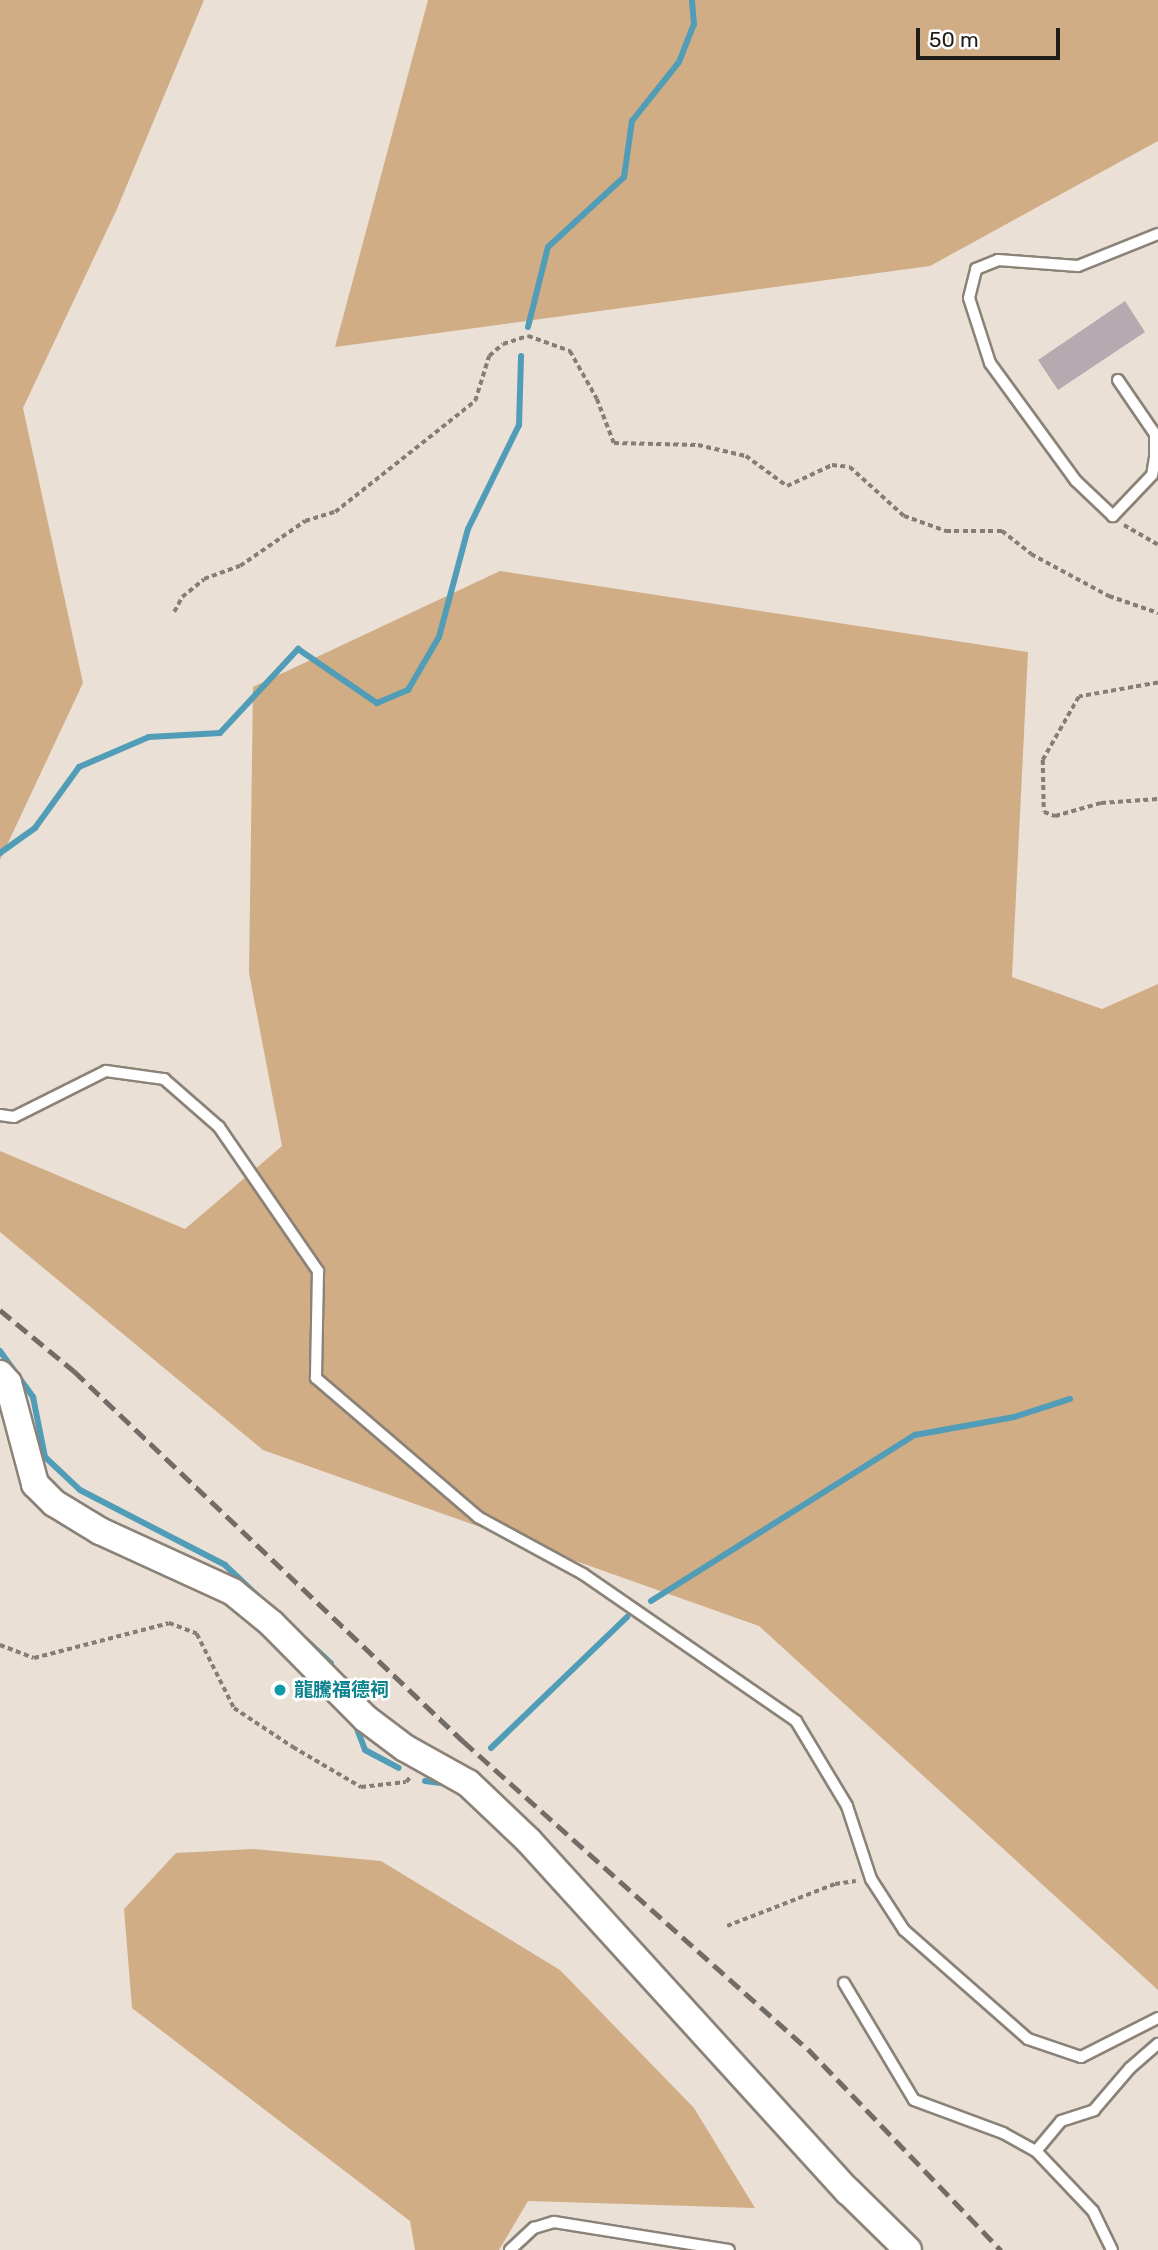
<!DOCTYPE html>
<html>
<head>
<meta charset="utf-8">
<style>
  body { margin:0 }
  #map { position:relative; width:1158px; height:2250px; overflow:hidden; background:#eae0d6; font-family:Rubik,"Noto Sans TC",sans-serif }
  div>[style] { position:absolute }
  .green>* { inset:0; background:#d1ad86 }
  .stream>* { height:6px; margin:-3px; padding:0 3px; transform-origin:3px; border-radius:3px; background:#519db7 }
  .building>* { inset:0; background:#b6a9af }
  .path>* { height:3.5px; margin-top:-1.75px; transform-origin:0; background:repeating-linear-gradient(90deg,#847e77 0 5px,transparent 0 8.5px) }
  .roads { filter:drop-shadow(2px 0 #8b8278) drop-shadow(-2px 0 #8b8278) drop-shadow(0 2px #8b8278) drop-shadow(0 -2px #8b8278) }
  .service>* { height:10px; margin:-5px; padding:0 5px; transform-origin:5px; border-radius:5px; background:#fff }
  .tertiary>* { height:26px; margin:-13px; padding:0 13px; transform-origin:13px; border-radius:13px; background:#fff }
  .rail>* { height:5px; margin-top:-2.5px; transform-origin:0; background:repeating-linear-gradient(90deg,#726c66 0 14px,transparent 0 21px) }
  .dots>* { width:19px; height:19px; translate:-50% -50%; box-sizing:border-box; border:4px solid #fff; border-radius:50% }
  span { translate:-50% -50%; white-space:nowrap; text-align:center; line-height:1.15; -webkit-text-stroke:5px #fff; paint-order:stroke }
  .culture-label { font-size:19px; color:#0d838f; font-weight:700 }
  .left { translate:0 -50%; text-align:left }
  .scale { position:absolute; left:916px; top:28px; width:144px; height:32px; box-sizing:border-box; border:4px solid #201d19; border-top:0; padding-left:9px; font-size:21px; line-height:24px; white-space:nowrap; color:#201d19; -webkit-text-stroke:5px #fff; paint-order:stroke }
</style>
</head>
<body>
<div id="map">
  <div class="green">
    <div style="clip-path:polygon(0 0,204px 0,117px 209px,23px 408px,83px 683px,0 860px)"></div>
    <div style="clip-path:polygon(428px 0,1158px 0,1158px 141px,930px 266px,335px 347px)"></div>
    <div style="clip-path:polygon(500px 571px,1028px 652px,1012px 977px,1102px 1009px,1158px 984px,1158px 1990px,759px 1626px,263px 1450px,0 1232px,0 1151px,185px 1229px,282px 1146px,249px 973px,253px 687px)"></div>
    <div style="clip-path:polygon(253px 1849px,381px 1861px,560px 1970px,694px 2108px,755px 2208px,528px 2201px,499px 2250px,415px 2250px,410px 2221px,132px 2008px,124px 1909px,176px 1853px)"></div>
  </div>
  <div class="stream">
    <div style="left:528px;top:327px;width:82px;rotate:-76deg"></div>
    <div style="left:548px;top:247px;width:103px;rotate:-42.6deg"></div>
    <div style="left:624px;top:177px;width:57px;rotate:-81.9deg"></div>
    <div style="left:632px;top:121px;width:75px;rotate:-51.5deg"></div>
    <div style="left:679px;top:62px;width:41px;rotate:-68.5deg"></div>
    <div style="left:694px;top:24px;width:24px;rotate:-95deg"></div>
    <div style="left:0;top:853px;width:43px;rotate:-35.5deg"></div>
    <div style="left:35px;top:828px;width:75px;rotate:-54.2deg"></div>
    <div style="left:79px;top:767px;width:76px;rotate:-23.2deg"></div>
    <div style="left:149px;top:737px;width:71px;rotate:-3.2deg"></div>
    <div style="left:220px;top:733px;width:115px;rotate:-47.1deg"></div>
    <div style="left:298px;top:649px;width:96px;rotate:34.4deg"></div>
    <div style="left:377px;top:703px;width:34px;rotate:-23deg"></div>
    <div style="left:408px;top:690px;width:61px;rotate:-59.7deg"></div>
    <div style="left:439px;top:637px;width:112px;rotate:-75deg"></div>
    <div style="left:468px;top:529px;width:116px;rotate:-63.9deg"></div>
    <div style="left:519px;top:425px;width:69px;rotate:-88.3deg"></div>
    <div style="left:0;top:1351px;width:57px;rotate:54.3deg"></div>
    <div style="left:33px;top:1397px;width:61px;rotate:78.7deg"></div>
    <div style="left:45px;top:1457px;width:48px;rotate:43.3deg"></div>
    <div style="left:80px;top:1490px;width:163px;rotate:27.3deg"></div>
    <div style="left:225px;top:1565px;width:51px;rotate:43.4deg"></div>
    <div style="left:651px;top:1601px;width:312px;rotate:-32.2deg"></div>
    <div style="left:915px;top:1435px;width:101px;rotate:-10.3deg"></div>
    <div style="left:1014px;top:1417px;width:59px;rotate:-17.8deg"></div>
    <div style="left:306px;top:1640px;width:34px;rotate:43deg"></div>
    <div style="left:357px;top:1729px;width:22px;rotate:69deg"></div>
    <div style="left:365px;top:1750px;width:38px;rotate:28deg"></div>
    <div style="left:491px;top:1748px;width:189px;rotate:-43.9deg"></div>
    <div style="left:425px;top:1781px;width:26px;rotate:7deg"></div>
  </div>
  <div class="building">
    <div style="clip-path:polygon(1125px 301px,1145px 332px,1058px 390px,1038px 360px)"></div>
  </div>
  <div class="path">
    <div style="left:1124px;top:525px;width:39px;rotate:30deg"></div>
    <div style="left:174px;top:612px;width:17px;rotate:-62deg"></div>
    <div style="left:182px;top:597px;width:28px;rotate:-39deg"></div>
    <div style="left:204px;top:579px;width:38px;rotate:-20deg"></div>
    <div style="left:240px;top:566px;width:79px;rotate:-34.7deg"></div>
    <div style="left:305px;top:521px;width:31px;rotate:-17deg"></div>
    <div style="left:335px;top:512px;width:179px;rotate:-38.4deg"></div>
    <div style="left:475px;top:401px;width:47px;rotate:-72.7deg"></div>
    <div style="left:489px;top:356px;width:18px;rotate:-41deg"></div>
    <div style="left:503px;top:344px;width:26px;rotate:-18deg"></div>
    <div style="left:528px;top:336px;width:45px;rotate:19.7deg"></div>
    <div style="left:570px;top:351px;width:55px;rotate:60.6deg"></div>
    <div style="left:597px;top:399px;width:47px;rotate:68.9deg"></div>
    <div style="left:614px;top:443px;width:84px;rotate:1.4deg"></div>
    <div style="left:698px;top:445px;width:49px;rotate:12.9deg"></div>
    <div style="left:746px;top:456px;width:51px;rotate:36.2deg"></div>
    <div style="left:787px;top:486px;width:50px;rotate:-25deg"></div>
    <div style="left:832px;top:465px;width:18px;rotate:6deg"></div>
    <div style="left:850px;top:467px;width:73px;rotate:42.2deg"></div>
    <div style="left:904px;top:516px;width:45px;rotate:19.7deg"></div>
    <div style="left:946px;top:531px;width:56px"></div>
    <div style="left:1002px;top:531px;width:37px;rotate:38deg"></div>
    <div style="left:1031px;top:554px;width:89px;rotate:28.3deg"></div>
    <div style="left:1109px;top:596px;width:52px;rotate:19.1deg"></div>
    <div style="left:1158px;top:683px;width:80px;rotate:170deg"></div>
    <div style="left:1079px;top:697px;width:73px;rotate:119.7deg"></div>
    <div style="left:1043px;top:760px;width:52px;rotate:88.9deg"></div>
    <div style="left:1044px;top:812px;width:12px;rotate:20deg"></div>
    <div style="left:1055px;top:816px;width:48px;rotate:-15.8deg"></div>
    <div style="left:1101px;top:803px;width:57px;rotate:-4deg"></div>
    <div style="left:0;top:1645px;width:36px;rotate:21deg"></div>
    <div style="left:34px;top:1658px;width:139px;rotate:-14.5deg"></div>
    <div style="left:169px;top:1623px;width:30px;rotate:21deg"></div>
    <div style="left:197px;top:1634px;width:83px;rotate:63.4deg"></div>
    <div style="left:234px;top:1708px;width:71px;rotate:33.5deg"></div>
    <div style="left:293px;top:1747px;width:79px;rotate:30.5deg"></div>
    <div style="left:361px;top:1787px;width:45px;rotate:-6.3deg"></div>
    <div style="left:406px;top:1782px;width:8px;rotate:-50deg"></div>
    <div style="left:727px;top:1926px;width:116px;rotate:-21.3deg"></div>
    <div style="left:835px;top:1884px;width:21px;rotate:-8deg"></div>
  </div>
  <div class="roads">
    <div class="service">
      <div style="left:1118px;top:380px;width:65px;rotate:55.6deg"></div>
      <div style="left:1155px;top:434px;width:23px;rotate:90deg"></div>
      <div style="left:1155px;top:457px;width:18px;rotate:99deg"></div>
      <div style="left:1152px;top:475px;width:57px;rotate:133.6deg"></div>
      <div style="left:1113px;top:516px;width:51px;rotate:-136.6deg"></div>
      <div style="left:1076px;top:481px;width:146px;rotate:-126.1deg"></div>
      <div style="left:990px;top:363px;width:68px;rotate:-107.9deg"></div>
      <div style="left:969px;top:298px;width:30px;rotate:-76deg"></div>
      <div style="left:976px;top:269px;width:24px;rotate:-22deg"></div>
      <div style="left:998px;top:260px;width:80px;rotate:4.3deg"></div>
      <div style="left:1078px;top:266px;width:86px;rotate:-21.8deg"></div>
      <div style="left:0;top:1115px;width:14px;rotate:8deg"></div>
      <div style="left:14px;top:1117px;width:103px;rotate:-26.6deg"></div>
      <div style="left:106px;top:1071px;width:59px;rotate:7.9deg"></div>
      <div style="left:164px;top:1079px;width:73px;rotate:41.1deg"></div>
      <div style="left:219px;top:1127px;width:175px;rotate:55.5deg"></div>
      <div style="left:318px;top:1271px;width:107px;rotate:91.1deg"></div>
      <div style="left:316px;top:1378px;width:213px;rotate:40.6deg"></div>
      <div style="left:478px;top:1517px;width:119px;rotate:28.5deg"></div>
      <div style="left:583px;top:1574px;width:259px;rotate:34.6deg"></div>
      <div style="left:796px;top:1721px;width:99px;rotate:59deg"></div>
      <div style="left:847px;top:1806px;width:77px;rotate:71.8deg"></div>
      <div style="left:871px;top:1879px;width:61px;rotate:57.1deg"></div>
      <div style="left:904px;top:1930px;width:165px;rotate:41.3deg"></div>
      <div style="left:1028px;top:2039px;width:56px;rotate:18.8deg"></div>
      <div style="left:1081px;top:2057px;width:86px;rotate:-26.9deg"></div>
      <div style="left:844px;top:1983px;width:136px;rotate:59.1deg"></div>
      <div style="left:914px;top:2100px;width:95px;rotate:20.3deg"></div>
      <div style="left:1003px;top:2133px;width:38px;rotate:29deg"></div>
      <div style="left:1036px;top:2151px;width:39px;rotate:-50deg"></div>
      <div style="left:1061px;top:2121px;width:35px;rotate:-18deg"></div>
      <div style="left:1094px;top:2110px;width:55px;rotate:-49.4deg"></div>
      <div style="left:1130px;top:2068px;width:37px;rotate:-41deg"></div>
      <div style="left:1036px;top:2151px;width:83px;rotate:46.5deg"></div>
      <div style="left:1093px;top:2211px;width:43px;rotate:64deg"></div>
      <div style="left:510px;top:2250px;width:33px;rotate:-43deg"></div>
      <div style="left:534px;top:2228px;width:21px;rotate:-17deg"></div>
      <div style="left:554px;top:2222px;width:177px;rotate:9.1deg"></div>
    </div>
    <div class="tertiary">
      <div style="left:0;top:1374px;width:12px;rotate:48deg"></div>
      <div style="left:8px;top:1383px;width:105px;rotate:75deg"></div>
      <div style="left:35px;top:1484px;width:27px;rotate:45deg"></div>
      <div style="left:54px;top:1503px;width:54px;rotate:31.3deg"></div>
      <div style="left:100px;top:1531px;width:146px;rotate:24.6deg"></div>
      <div style="left:233px;top:1592px;width:49px;rotate:39.2deg"></div>
      <div style="left:271px;top:1623px;width:134px;rotate:45.3deg"></div>
      <div style="left:365px;top:1718px;width:50px;rotate:36.9deg"></div>
      <div style="left:405px;top:1748px;width:72px;rotate:29.1deg"></div>
      <div style="left:468px;top:1783px;width:84px;rotate:43.6deg"></div>
      <div style="left:529px;top:1841px;width:474px;rotate:47.7deg"></div>
      <div style="left:848px;top:2191px;width:84px;rotate:44.5deg"></div>
    </div>
  </div>
  <div class="rail">
    <div style="left:0;top:1310px;width:96px;rotate:39.5deg"></div>
    <div style="left:74px;top:1371px;width:537px;rotate:43.57deg"></div>
    <div style="left:463px;top:1741px;width:462px;rotate:41.8deg"></div>
    <div style="left:808px;top:2049px;width:279px;rotate:46.2deg"></div>
  </div>
  <div class="dots">
    <div style="left:280px;top:1690px;background:#0f9aa8"></div>
  </div>
  <div class="culture-label">
    <span class="left" style="left:294px;top:1690px">龍騰福德祠</span>
  </div>
  <div class="scale">50 m</div>
</div>
</body>
</html>
